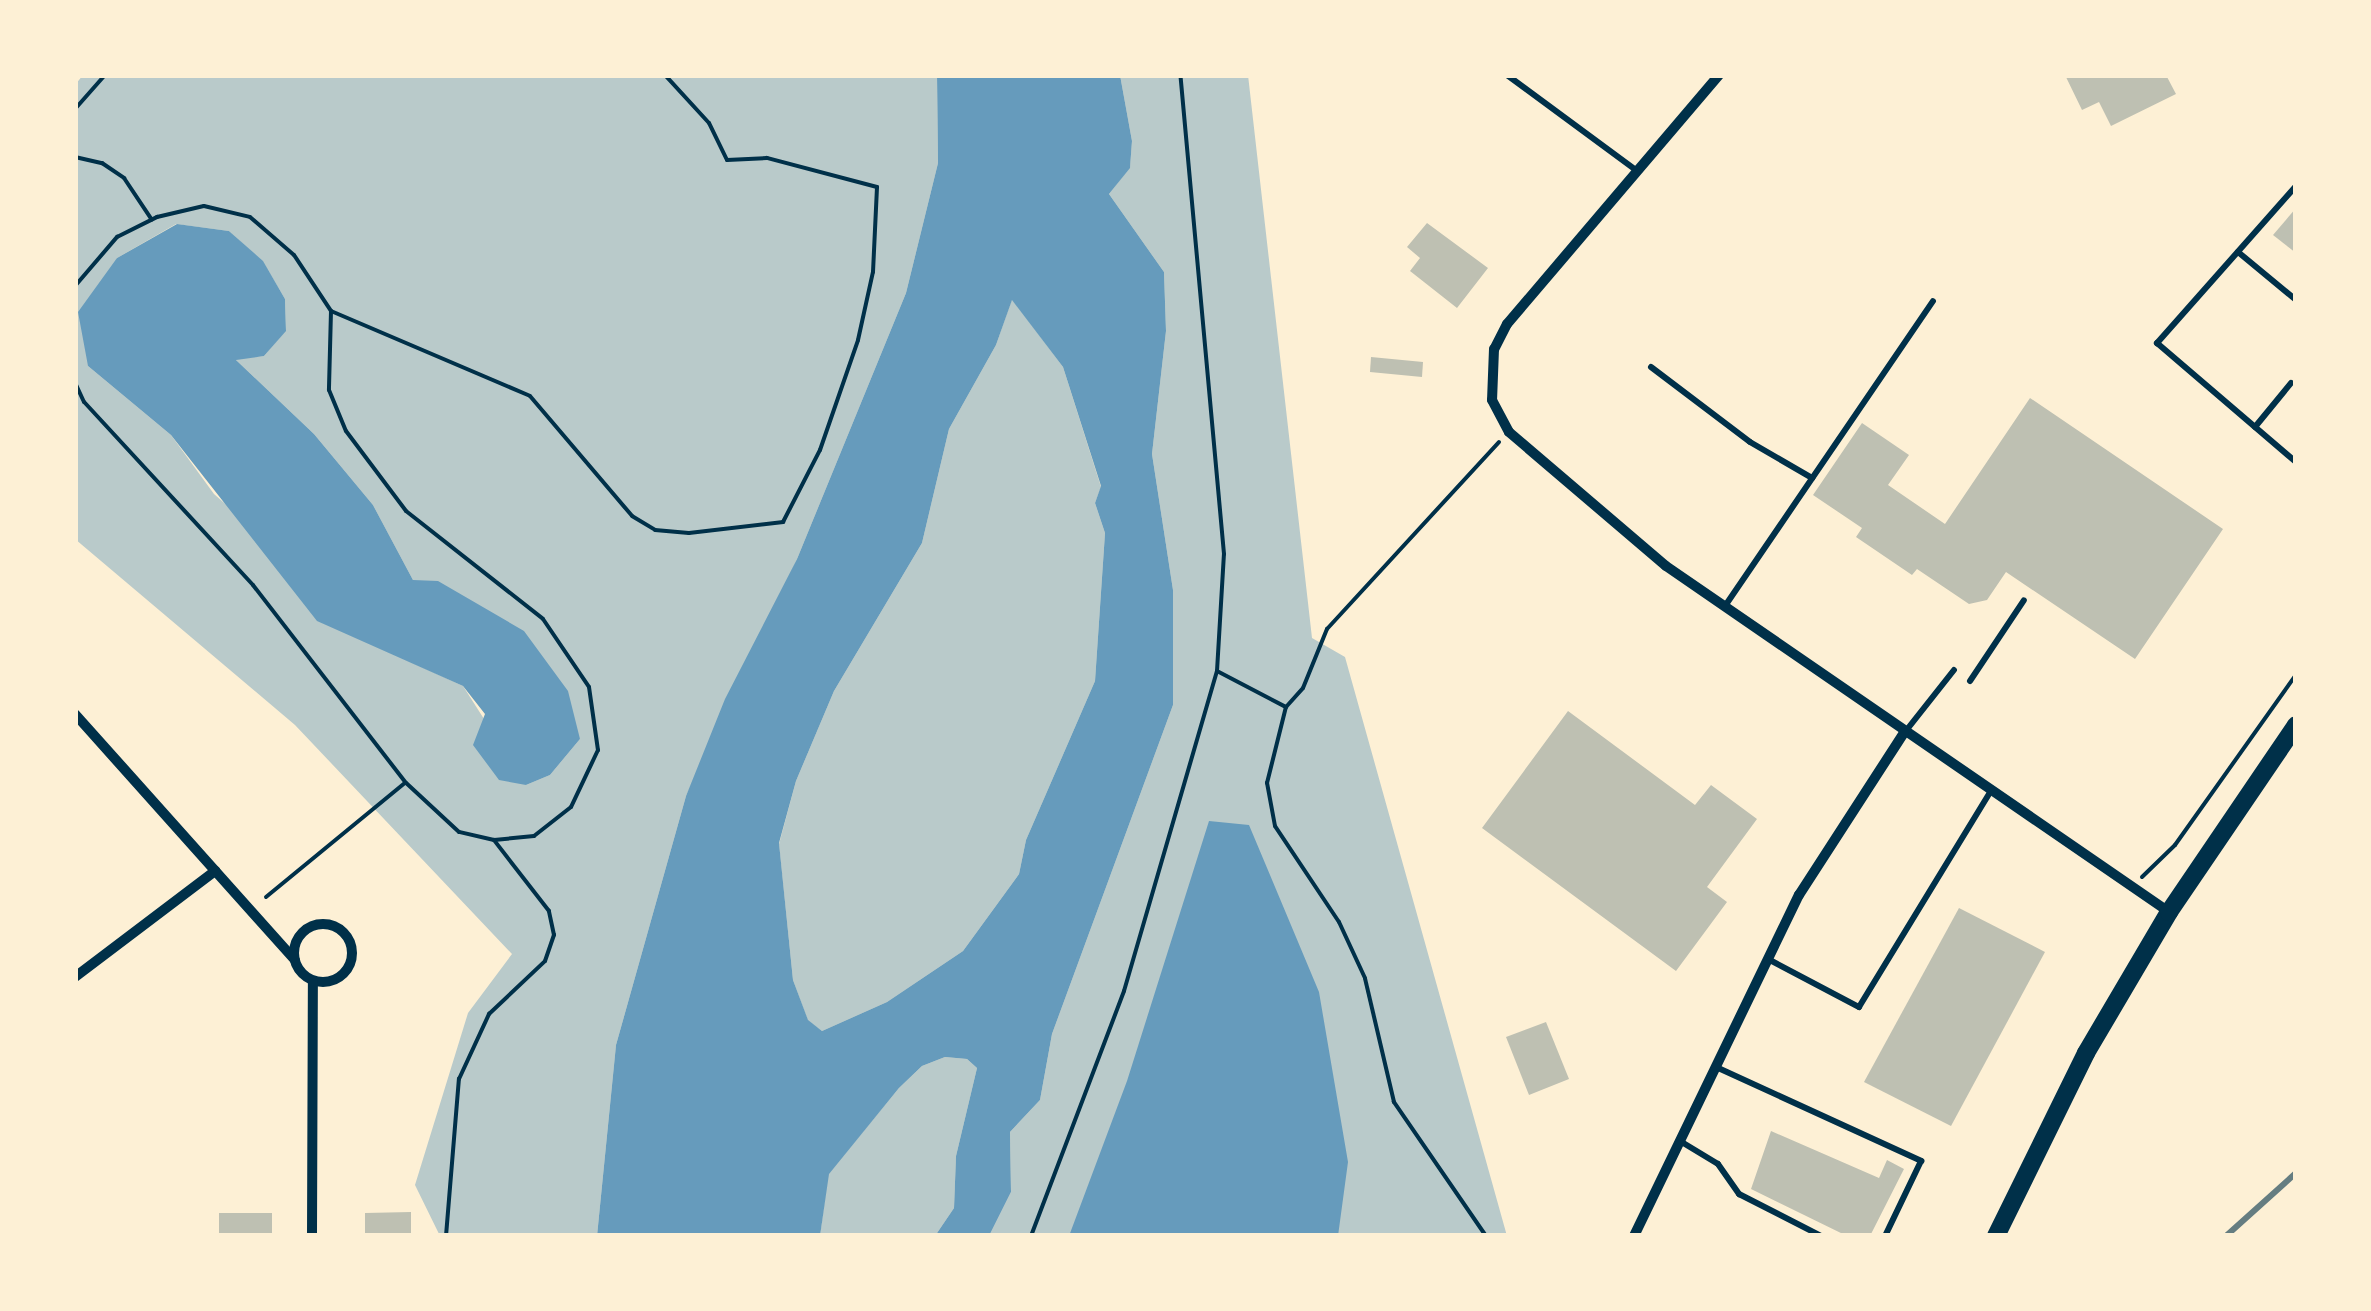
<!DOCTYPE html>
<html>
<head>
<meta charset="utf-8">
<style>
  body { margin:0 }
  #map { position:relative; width:2371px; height:1311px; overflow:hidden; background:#fdf0d5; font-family:"Space Grotesk",sans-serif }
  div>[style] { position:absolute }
  .green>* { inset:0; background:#b9caca }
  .water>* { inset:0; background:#669bbc }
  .building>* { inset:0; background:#bec0b2 }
  .path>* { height:4px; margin:-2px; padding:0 2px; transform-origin:2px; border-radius:2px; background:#003049 }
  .service>* { height:6px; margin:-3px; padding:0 3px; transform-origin:3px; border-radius:3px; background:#003049 }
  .minor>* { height:10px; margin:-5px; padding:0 5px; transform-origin:5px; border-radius:5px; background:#003049 }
  .minor>.ring { margin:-5px; padding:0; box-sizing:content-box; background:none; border:10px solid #003049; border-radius:50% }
  .primary>* { height:18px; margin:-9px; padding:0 9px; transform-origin:9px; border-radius:9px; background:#003049 }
  .rail>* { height:6px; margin:-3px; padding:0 3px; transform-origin:3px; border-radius:3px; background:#657d81 }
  span { translate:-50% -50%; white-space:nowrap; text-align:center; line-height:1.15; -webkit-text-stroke:8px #fdf0d5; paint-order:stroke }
  .frame { position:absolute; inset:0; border:78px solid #fdf0d5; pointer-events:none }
</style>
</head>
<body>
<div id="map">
  <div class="green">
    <div style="clip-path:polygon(evenodd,83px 75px,937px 75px,938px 163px,906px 293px,797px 559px,686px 796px,616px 1045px,597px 1236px,440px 1236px,415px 1185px,468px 1013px,512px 954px,295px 725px,75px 539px,75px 85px,83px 75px,176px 224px,229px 231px,263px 262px,285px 299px,286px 330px,264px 356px,235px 359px,314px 434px,373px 505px,413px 580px,580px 739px,550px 775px,526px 785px,463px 686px,400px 657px,214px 494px,171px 435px,88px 366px,117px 258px,176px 224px)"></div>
    <div style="clip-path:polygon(1120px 75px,1248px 75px,1312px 638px,1345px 657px,1507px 1236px,989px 1236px,1011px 1192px,1010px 1132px,1040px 1100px,1052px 1034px,1173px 705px,1173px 590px,1152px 454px,1166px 331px,1164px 272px,1109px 194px,1130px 167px,1132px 141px)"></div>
    <div style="clip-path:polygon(1012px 299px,1063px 367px,1101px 487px,1095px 503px,1105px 533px,1095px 681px,1026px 840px,1019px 874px,963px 951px,887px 1002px,822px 1031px,808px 1021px,793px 980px,779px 844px,796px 781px,834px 691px,922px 543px,949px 429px,996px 345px)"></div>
    <div style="clip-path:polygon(945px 1057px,967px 1059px,977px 1068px,956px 1156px,954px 1208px,935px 1236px,820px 1236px,828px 1174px,899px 1088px,922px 1066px)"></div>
  </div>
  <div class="water">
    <div style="clip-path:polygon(evenodd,937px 75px,1120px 75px,1132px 141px,1130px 168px,1109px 194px,1164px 272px,1166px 331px,1152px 454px,1173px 590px,1173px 705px,1052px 1034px,1040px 1100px,1010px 1132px,1011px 1192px,989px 1236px,935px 1236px,954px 1208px,956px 1156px,977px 1068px,967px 1059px,945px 1057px,922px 1066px,899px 1088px,829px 1174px,820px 1236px,597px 1236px,616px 1045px,686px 796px,725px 699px,797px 559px,906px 293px,938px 163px,937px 75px,1012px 300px,1063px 367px,1101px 486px,1095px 503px,1105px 533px,1095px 681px,1026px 840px,1019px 874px,963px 951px,887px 1002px,822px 1031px,808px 1020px,793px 980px,779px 843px,796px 781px,834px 691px,922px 543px,949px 429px,996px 345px,1012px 300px)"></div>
    <div style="clip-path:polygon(177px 224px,229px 231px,263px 261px,285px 299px,286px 331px,264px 356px,236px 360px,314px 434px,373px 505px,413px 580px,438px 581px,524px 631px,568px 691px,580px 739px,550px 775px,526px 785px,499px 780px,473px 745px,485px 714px,463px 686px,317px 621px,171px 435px,88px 366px,78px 312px,117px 258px)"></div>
    <div style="clip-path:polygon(1209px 821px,1249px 825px,1319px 992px,1348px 1162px,1338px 1236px,1069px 1236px,1127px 1081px)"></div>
  </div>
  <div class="building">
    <div style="clip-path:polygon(2065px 75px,2166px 75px,2176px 94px,2111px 126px,2099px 102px,2082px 110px)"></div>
    <div style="clip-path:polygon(2296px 208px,2296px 253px,2273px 235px)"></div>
    <div style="clip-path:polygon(1427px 223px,1488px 268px,1457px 308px,1410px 271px,1420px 258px,1407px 247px)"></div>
    <div style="clip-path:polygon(1371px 357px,1423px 362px,1422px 377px,1370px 372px)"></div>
    <div style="clip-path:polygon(2030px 398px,2223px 529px,2135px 659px,2006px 572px,1987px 600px,1969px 604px,1917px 569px,1912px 575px,1856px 537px,1862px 528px,1813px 495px,1862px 423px,1909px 455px,1888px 485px,1945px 524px)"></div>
    <div style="clip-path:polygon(1568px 711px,1695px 805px,1711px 785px,1757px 819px,1707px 887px,1727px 902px,1676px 971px,1482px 828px)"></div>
    <div style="clip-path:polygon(1959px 908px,2045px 952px,1951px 1126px,1864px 1082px)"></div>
    <div style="clip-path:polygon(1546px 1022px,1569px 1079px,1529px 1095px,1506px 1037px)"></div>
    <div style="clip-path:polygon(1771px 1131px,1879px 1178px,1887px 1160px,1904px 1169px,1870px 1236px,1847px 1236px,1751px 1189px)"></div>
    <div style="clip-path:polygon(411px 1212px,411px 1236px,365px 1236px,365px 1213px)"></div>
    <div style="clip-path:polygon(219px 1213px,272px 1213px,272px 1236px,219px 1236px)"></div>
  </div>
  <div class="path">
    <div style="left:75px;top:109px;width:45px;rotate:-48.6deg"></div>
    <div style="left:75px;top:157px;width:28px;rotate:13deg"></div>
    <div style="left:102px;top:163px;width:27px;rotate:34deg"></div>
    <div style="left:124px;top:178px;width:50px;rotate:56.3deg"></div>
    <div style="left:75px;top:286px;width:65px;rotate:-49.4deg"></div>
    <div style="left:117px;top:237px;width:45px;rotate:-26.6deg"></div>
    <div style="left:157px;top:217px;width:48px;rotate:-13.2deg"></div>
    <div style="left:204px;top:206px;width:47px;rotate:13.4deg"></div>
    <div style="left:250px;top:217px;width:58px;rotate:40.8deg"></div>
    <div style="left:294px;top:255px;width:67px;rotate:56.5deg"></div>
    <div style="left:331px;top:311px;width:79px;rotate:91.5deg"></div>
    <div style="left:329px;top:390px;width:44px;rotate:67.5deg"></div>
    <div style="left:346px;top:431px;width:100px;rotate:53.1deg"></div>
    <div style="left:406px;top:511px;width:174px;rotate:38.2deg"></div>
    <div style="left:543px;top:619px;width:82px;rotate:55.9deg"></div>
    <div style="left:589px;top:687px;width:64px;rotate:81.9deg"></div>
    <div style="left:598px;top:750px;width:63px;rotate:115.3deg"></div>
    <div style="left:571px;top:807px;width:47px;rotate:141.9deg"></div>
    <div style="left:534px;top:836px;width:40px;rotate:174.3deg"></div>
    <div style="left:494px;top:840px;width:36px;rotate:-167deg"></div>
    <div style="left:459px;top:832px;width:72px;rotate:-137.2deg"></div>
    <div style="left:406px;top:783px;width:250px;rotate:-127.7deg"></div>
    <div style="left:253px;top:585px;width:249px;rotate:-132.7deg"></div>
    <div style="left:84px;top:402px;width:21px;rotate:-115deg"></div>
    <div style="left:331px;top:311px;width:216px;rotate:23.1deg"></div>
    <div style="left:530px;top:396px;width:157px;rotate:49.6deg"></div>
    <div style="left:632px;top:516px;width:27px;rotate:31deg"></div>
    <div style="left:655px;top:530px;width:34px;rotate:5deg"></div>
    <div style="left:689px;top:533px;width:95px;rotate:-6.7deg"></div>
    <div style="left:783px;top:522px;width:81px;rotate:-62.8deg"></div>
    <div style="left:820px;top:450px;width:116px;rotate:-70.9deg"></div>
    <div style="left:858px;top:340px;width:70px;rotate:-77.6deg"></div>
    <div style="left:873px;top:272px;width:85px;rotate:-87.3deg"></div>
    <div style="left:877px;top:187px;width:114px;rotate:-165.2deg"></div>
    <div style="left:767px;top:158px;width:40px;rotate:177.1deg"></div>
    <div style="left:727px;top:160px;width:41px;rotate:-115.9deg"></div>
    <div style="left:709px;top:123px;width:65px;rotate:-132.5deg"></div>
    <div style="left:1217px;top:671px;width:78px;rotate:27.6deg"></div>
    <div style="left:2142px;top:877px;width:46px;rotate:-44.1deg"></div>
    <div style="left:2175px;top:845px;width:209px;rotate:-54.6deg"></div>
    <div style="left:266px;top:897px;width:180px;rotate:-39.4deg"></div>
    <div style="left:446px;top:1236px;width:158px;rotate:-85.3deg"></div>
    <div style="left:459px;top:1079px;width:72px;rotate:-65.2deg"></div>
    <div style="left:489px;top:1014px;width:77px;rotate:-43.4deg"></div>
    <div style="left:545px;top:961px;width:28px;rotate:-71deg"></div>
    <div style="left:554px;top:935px;width:25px;rotate:-102deg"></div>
    <div style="left:549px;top:911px;width:90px;rotate:-127.8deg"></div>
    <div style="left:1031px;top:1236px;width:262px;rotate:-69.2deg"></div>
    <div style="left:1124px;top:991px;width:333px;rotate:-73.8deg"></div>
    <div style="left:1217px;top:671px;width:117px;rotate:-86.6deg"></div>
    <div style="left:1224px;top:554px;width:481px;rotate:-95.2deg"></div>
    <div style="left:1486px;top:1236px;width:163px;rotate:-124.5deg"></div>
    <div style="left:1394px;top:1102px;width:127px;rotate:-103.2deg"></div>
    <div style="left:1365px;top:978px;width:62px;rotate:-114.9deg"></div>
    <div style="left:1339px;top:922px;width:115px;rotate:-123.7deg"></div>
    <div style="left:1275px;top:826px;width:44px;rotate:-100.5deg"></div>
    <div style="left:1267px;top:783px;width:78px;rotate:-76deg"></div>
    <div style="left:1286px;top:707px;width:25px;rotate:-48deg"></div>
    <div style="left:1303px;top:688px;width:64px;rotate:-67.9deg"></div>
    <div style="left:1327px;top:629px;width:254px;rotate:-47.4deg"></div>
  </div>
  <div class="service">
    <div style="left:1507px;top:75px;width:162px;rotate:36.4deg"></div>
    <div style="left:2296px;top:186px;width:210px;rotate:131.5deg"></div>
    <div style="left:2157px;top:343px;width:183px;rotate:40.6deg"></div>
    <div style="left:2238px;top:252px;width:75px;rotate:39.6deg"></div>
    <div style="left:1651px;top:367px;width:124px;rotate:37.1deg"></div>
    <div style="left:1750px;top:442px;width:72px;rotate:30.1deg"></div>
    <div style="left:2255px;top:427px;width:57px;rotate:-50.7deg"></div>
    <div style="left:1725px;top:606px;width:369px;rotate:-55.7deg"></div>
    <div style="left:1970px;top:681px;width:97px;rotate:-56.3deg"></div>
    <div style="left:1905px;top:732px;width:79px;rotate:-51.7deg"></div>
    <div style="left:1768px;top:959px;width:103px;rotate:27.8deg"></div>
    <div style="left:1859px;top:1007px;width:253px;rotate:-58.6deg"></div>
    <div style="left:1716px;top:1067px;width:226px;rotate:24.6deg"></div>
    <div style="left:1921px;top:1161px;width:83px;rotate:115.6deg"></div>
    <div style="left:1680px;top:1141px;width:44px;rotate:31.2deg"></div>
    <div style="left:1718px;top:1164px;width:37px;rotate:55deg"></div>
    <div style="left:1739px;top:1194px;width:92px;rotate:27.1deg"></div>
  </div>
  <div class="minor">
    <div style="left:1719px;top:75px;width:327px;rotate:130.4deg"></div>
    <div style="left:1507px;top:324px;width:28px;rotate:117deg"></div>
    <div style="left:1494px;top:349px;width:51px;rotate:92.2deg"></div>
    <div style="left:1492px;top:400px;width:36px;rotate:62deg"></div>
    <div style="left:1509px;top:432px;width:206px;rotate:40.5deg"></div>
    <div style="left:1666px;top:566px;width:611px;rotate:34.52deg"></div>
    <div style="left:75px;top:714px;width:330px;rotate:48.2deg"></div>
    <div class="ring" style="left:294px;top:924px;width:48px;height:48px"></div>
    <div style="left:75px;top:977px;width:176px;rotate:-37.1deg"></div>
    <div style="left:312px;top:1236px;width:255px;rotate:-89.8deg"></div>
    <div style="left:1634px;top:1236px;width:379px;rotate:-64.2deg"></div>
    <div style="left:1799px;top:895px;width:193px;rotate:-57.1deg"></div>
  </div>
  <div class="primary">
    <div style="left:1996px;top:1236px;width:204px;rotate:-63.8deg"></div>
    <div style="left:2086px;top:1053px;width:164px;rotate:-59.5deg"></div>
    <div style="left:2169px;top:912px;width:226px;rotate:-55.8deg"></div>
  </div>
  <div class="rail">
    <div style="left:2226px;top:1236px;width:94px;rotate:-42deg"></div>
  </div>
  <div class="frame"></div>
</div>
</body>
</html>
